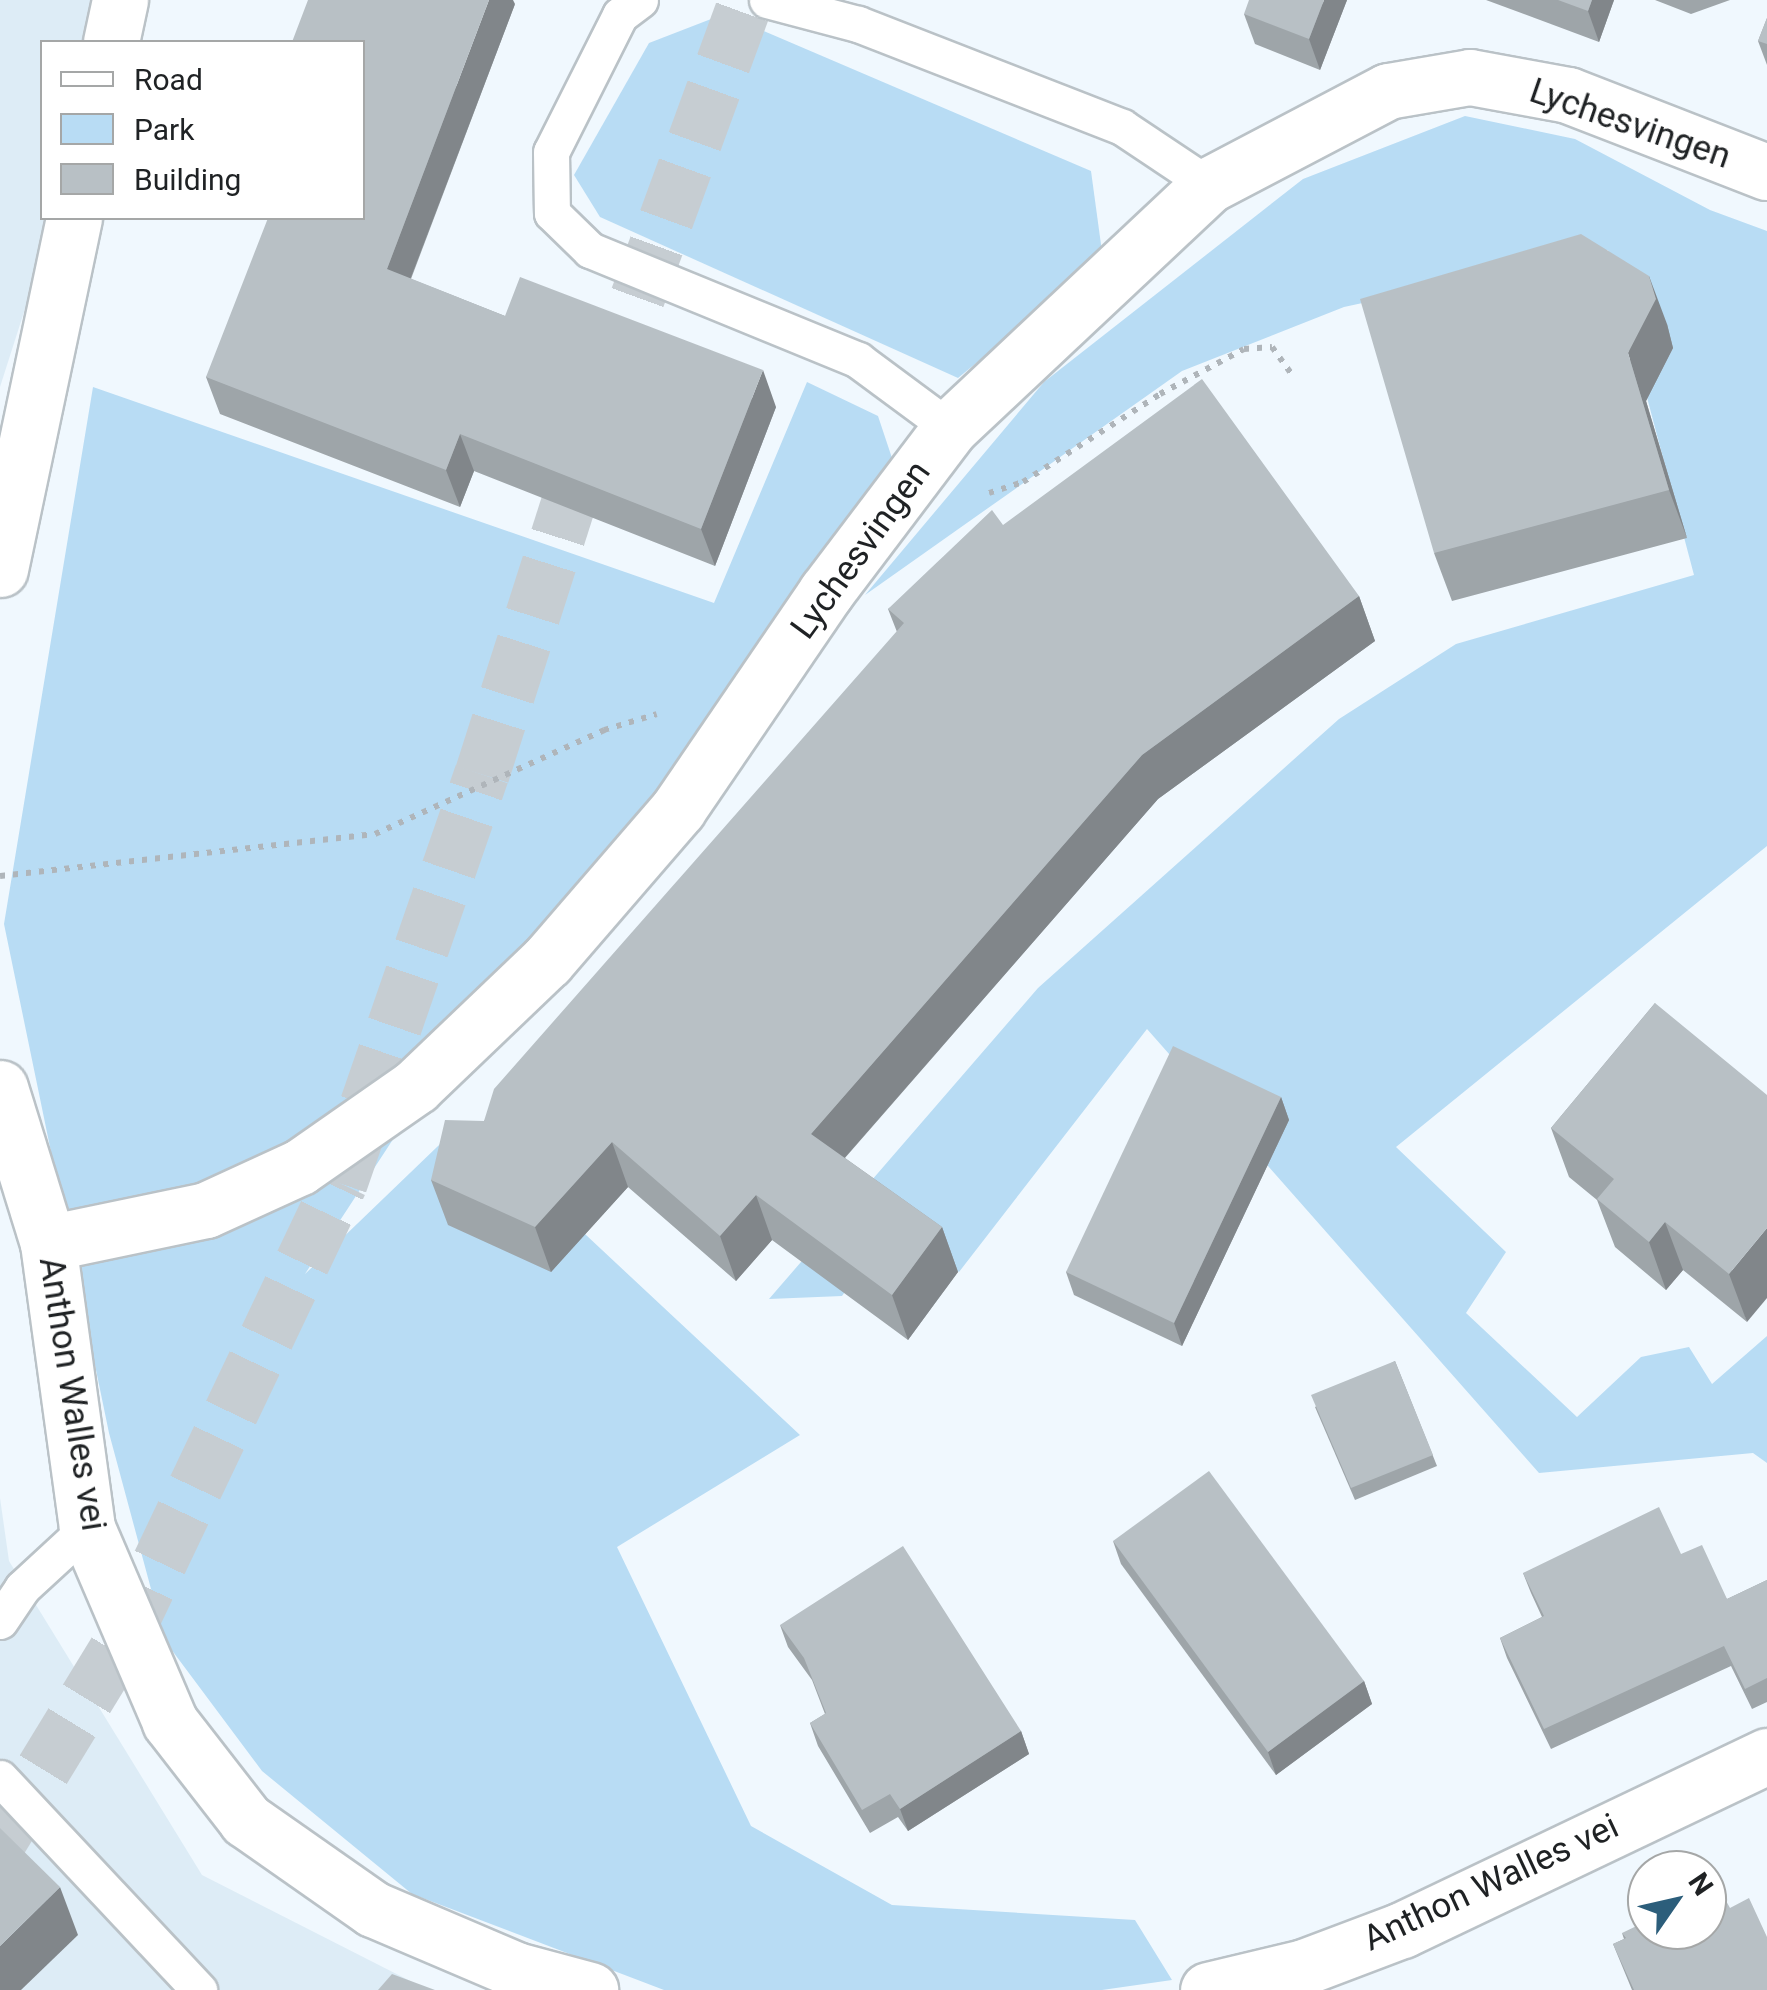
<!DOCTYPE html>
<html>
<head>
<meta charset="utf-8">
<style>
  body { margin:0 }
  #map { position:relative; width:1767px; height:1990px; overflow:hidden; background:#f0f8fe; font-family:Roboto,sans-serif }
  div>[style] { position:absolute }
  .built>* { inset:0; background:#ddecf6 }
  .green>* { inset:0; background:#b8dcf4 }
  .primary-tunnel>* { height:55px; margin-top:-27.5px; transform-origin:0; background:repeating-linear-gradient(90deg,#c6cdd2 0 55px,transparent 0 83px) }
  .path>* { height:6px; margin-top:-3px; transform-origin:0; background:repeating-linear-gradient(90deg,#afb5ba 0 5px,transparent 0 13px) }
  .roads { filter:drop-shadow(2px 0 #bac2c7) drop-shadow(-2px 0 #bac2c7) drop-shadow(0 2px #bac2c7) drop-shadow(0 -2px #bac2c7) }
  .service>* { height:35px; margin:-17.5px; padding:0 17.5px; transform-origin:17.5px; border-radius:17.5px; background:#fff }
  .minor>* { height:55px; margin:-27.5px; padding:0 27.5px; transform-origin:27.5px; border-radius:27.5px; background:#fff }
  .wall>* { inset:0; background:#9ea5a9 }
  .shaded-wall>* { inset:0; background:#81868a }
  .building>* { inset:0; background:#b8c0c5 }
  span { translate:-50% -50%; white-space:nowrap; text-align:center; line-height:1.15; -webkit-text-stroke:10px #fff; paint-order:stroke }
  .street-label { font-size:35px; color:#1f2224 }
  .legend { position:absolute; left:40px; top:40px; width:325px; height:180px; box-sizing:border-box; background:#fff; border:2px solid #a5a7a7; margin:0; padding:12px 18px; list-style:none; font-size:30px; color:#1f2224 }
  .legend li { display:flex; align-items:center; gap:20px; height:50px }
  .legend b { width:50px; border:2px solid #a5a7a7 }
  .north { position:absolute; left:1627px; top:1850px; width:100px; height:100px; box-sizing:border-box; background:#fff; border:2px solid #a5a7a7; border-radius:50%; rotate:56deg; font-size:28px; font-weight:700; line-height:40px; text-align:center; color:#1f2224 }
  .north::after { content:''; display:block; margin:auto; width:35px; height:45px; background:#2c5e7b; clip-path:polygon(50% 0,100% 100%,50% 72%,0 100%) }
</style>
</head>
<body>
<div id="map">
  <div class="built">
    <div style="clip-path:polygon(0 0,123px 0,110px 42px,42px 42px,42px 218px,54px 218px,0 387px)"></div>
    <div style="clip-path:polygon(0 1498px,9px 1561px,202px 1875px,428px 1990px,0 1990px)"></div>
  </div>
  <div class="green">
    <div style="clip-path:polygon(724px 14px,1091px 171px,1103px 259px,958px 378px,600px 217px,574px 175px,649px 43px)"></div>
    <div style="clip-path:polygon(1465px 116px,1575px 139px,1710px 210px,1767px 231px,1767px 846px,1396px 1147px,1506px 1252px,1466px 1313px,1577px 1417px,1641px 1357px,1689px 1347px,1712px 1384px,1767px 1336px,1767px 1463px,1753px 1453px,1539px 1473px,1147px 1029px,959px 1272px,893px 1223px,842px 1296px,769px 1299px,1038px 988px,1339px 719px,1456px 644px,1694px 575px,1608px 250px,1344px 307px,1182px 371px,865px 595px,1044px 382px,1303px 179px)"></div>
    <div style="clip-path:polygon(807px 382px,878px 416px,893px 461px,654px 805px,488px 994px,305px 1274px,464px 1121px,800px 1435px,617px 1547px,751px 1826px,892px 1905px,1135px 1920px,1172px 1980px,1102px 1990px,664px 1990px,412px 1894px,262px 1771px,165px 1641px,109px 1433px,4px 924px,93px 387px,714px 603px)"></div>
  </div>
  <div class="primary-tunnel">
    <div style="left:0;top:1840px;width:238px;rotate:-58.6deg"></div>
    <div style="left:124px;top:1637px;width:503px;rotate:-64.56deg"></div>
    <div style="left:340px;top:1183px;width:433px;rotate:-70.9deg"></div>
    <div style="left:482px;top:774px;width:419px;rotate:-72.3deg"></div>
    <div style="left:609px;top:375px;width:399px;rotate:-69.9deg"></div>
  </div>
  <div class="path">
    <div style="left:989px;top:493px;width:36px;rotate:-18deg"></div>
    <div style="left:1023px;top:482px;width:163px;rotate:-32.7deg"></div>
    <div style="left:1160px;top:394px;width:95px;rotate:-28.2deg"></div>
    <div style="left:1244px;top:349px;width:28px;rotate:-4deg"></div>
    <div style="left:1272px;top:347px;width:32px;rotate:54deg"></div>
    <div style="left:0;top:876px;width:377px;rotate:-6.4deg"></div>
    <div style="left:375px;top:834px;width:252px;rotate:-24.4deg"></div>
    <div style="left:604px;top:730px;width:55px;rotate:-16.8deg"></div>
  </div>
  <div class="roads">
    <div class="service">
      <div style="left:640px;top:0;width:25px;rotate:143deg"></div>
      <div style="left:620px;top:15px;width:153px;rotate:116.7deg"></div>
      <div style="left:551px;top:152px;width:61px;rotate:89.1deg"></div>
      <div style="left:552px;top:213px;width:53px;rotate:44.2deg"></div>
      <div style="left:590px;top:250px;width:290px;rotate:22.3deg"></div>
      <div style="left:858px;top:360px;width:114px;rotate:36.5deg"></div>
      <div style="left:767px;top:0;width:94px;rotate:14.8deg"></div>
      <div style="left:858px;top:24px;width:283px;rotate:21.3deg"></div>
      <div style="left:1122px;top:127px;width:105px;rotate:33.7deg"></div>
      <div style="left:0;top:1621px;width:40px;rotate:-56deg"></div>
      <div style="left:22px;top:1588px;width:88px;rotate:-42.7deg"></div>
      <div style="left:0;top:1778px;width:291px;rotate:46.8deg"></div>
    </div>
    <div class="minor">
      <div style="left:111px;top:42px;width:43px;rotate:-77.9deg"></div>
      <div style="left:0;top:569px;width:359px;rotate:-78.1deg"></div>
      <div style="left:0;top:1088px;width:162px;rotate:72.8deg"></div>
      <div style="left:48px;top:1243px;width:288px;rotate:82.2deg"></div>
      <div style="left:87px;top:1528px;width:211px;rotate:66.8deg"></div>
      <div style="left:170px;top:1722px;width:124px;rotate:52.2deg"></div>
      <div style="left:246px;top:1820px;width:155px;rotate:35deg"></div>
      <div style="left:373px;top:1909px;width:155px;rotate:23.1deg"></div>
      <div style="left:516px;top:1970px;width:77px;rotate:15.1deg"></div>
      <div style="left:48px;top:1243px;width:161px;rotate:-11.8deg"></div>
      <div style="left:206px;top:1210px;width:103px;rotate:-24.6deg"></div>
      <div style="left:300px;top:1167px;width:141px;rotate:-34.9deg"></div>
      <div style="left:416px;top:1086px;width:181px;rotate:-43.7deg"></div>
      <div style="left:547px;top:961px;width:201px;rotate:-49.2deg"></div>
      <div style="left:678px;top:809px;width:263px;rotate:-55.7deg"></div>
      <div style="left:826px;top:592px;width:206px;rotate:-52.9deg"></div>
      <div style="left:950px;top:428px;width:355px;rotate:-43.2deg"></div>
      <div style="left:1209px;top:185px;width:202px;rotate:-27.7deg"></div>
      <div style="left:1388px;top:91px;width:83px;rotate:-9.7deg"></div>
      <div style="left:1470px;top:77px;width:100px;rotate:10.4deg"></div>
      <div style="left:1568px;top:95px;width:213px;rotate:21.2deg"></div>
      <div style="left:1208px;top:1990px;width:99px;rotate:-13.5deg"></div>
      <div style="left:1304px;top:1967px;width:105px;rotate:-20.7deg"></div>
      <div style="left:1402px;top:1930px;width:404px;rotate:-25.5deg"></div>
    </div>
  </div>
  <div class="wall">
    <div style="clip-path:polygon(1347px 0,1320px 70px,1255px 44px,1244px 14px)"></div>
    <div style="clip-path:polygon(1486px 0,1614px 0,1599px 42px)"></div>
    <div style="clip-path:polygon(1655px 0,1730px 0,1691px 14px)"></div>
    <div style="clip-path:polygon(515px 4px,411px 279px,505px 316px,776px 407px,715px 566px,474px 471px,460px 507px,220px 414px,206px 377px,362px 218px)"></div>
    <div style="clip-path:polygon(1767px 18px,1767px 65px,1758px 41px)"></div>
    <div style="clip-path:polygon(1667px 324px,1673px 348px,1646px 401px,1687px 538px,1452px 601px,1434px 553px)"></div>
    <div style="clip-path:polygon(1003px 525px,1359px 596px,1375px 641px,1158px 799px,845px 1158px,942px 1227px,958px 1272px,908px 1340px,772px 1240px,736px 1281px,628px 1187px,551px 1272px,448px 1225px,431px 1180px,484px 1121px,897px 632px,888px 609px)"></div>
    <div style="clip-path:polygon(1655px 1003px,1747px 1322px,1683px 1270px,1666px 1290px,1615px 1247px,1597px 1200px,1569px 1177px,1551px 1128px)"></div>
    <div style="clip-path:polygon(1281px 1097px,1289px 1120px,1182px 1346px,1074px 1295px,1066px 1272px)"></div>
    <div style="clip-path:polygon(1395px 1361px,1437px 1466px,1355px 1500px,1315px 1407px)"></div>
    <div style="clip-path:polygon(1113px 1541px,1364px 1681px,1372px 1704px,1276px 1775px,1121px 1564px)"></div>
    <div style="clip-path:polygon(1681px 1554px,1727px 1599px,1767px 1580px,1767px 1702px,1752px 1709px,1731px 1666px,1551px 1749px,1507px 1658px,1500px 1638px,1542px 1617px,1531px 1593px,1523px 1573px)"></div>
    <div style="clip-path:polygon(780px 1625px,1021px 1731px,1029px 1754px,908px 1831px,898px 1817px,870px 1833px,818px 1746px,810px 1723px,825px 1714px,812px 1680px,788px 1647px)"></div>
    <div style="clip-path:polygon(1622px 1933px,1767px 1990px,1632px 1990px,1613px 1944px,1624px 1939px)"></div>
  </div>
  <div class="shaded-wall">
    <div style="clip-path:polygon(489px 0,513px 0,515px 4px,400px 306px,387px 269px)"></div>
    <div style="clip-path:polygon(1324px 0,1347px 0,1320px 70px,1309px 39px)"></div>
    <div style="clip-path:polygon(1592px 0,1614px 0,1599px 42px,1588px 11px)"></div>
    <div style="clip-path:polygon(1649px 276px,1667px 324px,1673px 348px,1646px 401px,1687px 538px,1669px 490px,1628px 353px)"></div>
    <div style="clip-path:polygon(763px 370px,776px 407px,715px 566px,701px 529px)"></div>
    <div style="clip-path:polygon(460px 434px,474px 471px,460px 507px,446px 470px)"></div>
    <div style="clip-path:polygon(1359px 596px,1375px 641px,1158px 799px,827px 1178px,811px 1134px,1142px 755px)"></div>
    <div style="clip-path:polygon(1281px 1097px,1289px 1120px,1182px 1346px,1174px 1323px)"></div>
    <div style="clip-path:polygon(612px 1142px,628px 1187px,551px 1272px,535px 1227px)"></div>
    <div style="clip-path:polygon(756px 1195px,772px 1240px,736px 1281px,720px 1236px)"></div>
    <div style="clip-path:polygon(1665px 1222px,1683px 1270px,1666px 1290px,1649px 1242px)"></div>
    <div style="clip-path:polygon(942px 1227px,958px 1272px,908px 1340px,892px 1295px)"></div>
    <div style="clip-path:polygon(1767px 1228px,1767px 1298px,1747px 1322px,1729px 1274px)"></div>
    <div style="clip-path:polygon(1364px 1681px,1372px 1704px,1276px 1775px,1268px 1752px)"></div>
    <div style="clip-path:polygon(1021px 1731px,1029px 1754px,908px 1831px,900px 1809px)"></div>
    <div style="clip-path:polygon(60px 1887px,78px 1935px,21px 1990px,0 1990px,0 1946px)"></div>
  </div>
  <div class="building">
    <div style="clip-path:polygon(308px 0,489px 0,387px 269px,505px 316px,520px 277px,763px 370px,701px 529px,460px 434px,446px 470px,206px 377px,268px 218px,362px 218px,362px 42px,292px 42px)"></div>
    <div style="clip-path:polygon(1249px 0,1324px 0,1309px 39px,1244px 14px)"></div>
    <div style="clip-path:polygon(1558px 0,1592px 0,1588px 11px)"></div>
    <div style="clip-path:polygon(1767px 18px,1767px 44px,1758px 41px)"></div>
    <div style="clip-path:polygon(1581px 234px,1649px 276px,1656px 299px,1628px 353px,1669px 490px,1434px 553px,1360px 299px)"></div>
    <div style="clip-path:polygon(1202px 379px,1359px 596px,1142px 755px,811px 1134px,942px 1227px,892px 1295px,756px 1195px,720px 1236px,612px 1142px,535px 1227px,431px 1180px,445px 1120px,484px 1121px,494px 1089px,904px 623px,888px 609px,992px 510px,1003px 525px)"></div>
    <div style="clip-path:polygon(1655px 1003px,1767px 1095px,1767px 1228px,1729px 1274px,1665px 1222px,1649px 1242px,1597px 1199px,1614px 1179px,1551px 1128px)"></div>
    <div style="clip-path:polygon(1173px 1046px,1281px 1097px,1174px 1323px,1066px 1272px)"></div>
    <div style="clip-path:polygon(1395px 1361px,1433px 1455px,1351px 1488px,1311px 1395px)"></div>
    <div style="clip-path:polygon(1209px 1471px,1364px 1681px,1268px 1752px,1113px 1541px)"></div>
    <div style="clip-path:polygon(1659px 1507px,1681px 1554px,1702px 1545px,1727px 1599px,1767px 1580px,1767px 1678px,1745px 1689px,1724px 1646px,1544px 1729px,1500px 1638px,1544px 1616px,1523px 1573px)"></div>
    <div style="clip-path:polygon(903px 1546px,1021px 1731px,900px 1809px,890px 1794px,862px 1810px,810px 1723px,826px 1713px,804px 1658px,780px 1625px)"></div>
    <div style="clip-path:polygon(0 1828px,60px 1887px,0 1946px)"></div>
    <div style="clip-path:polygon(1719px 1888px,1730px 1908px,1749px 1898px,1767px 1937px,1767px 1990px,1634px 1990px,1613px 1944px,1626px 1938px,1622px 1933px,1647px 1921px,1647px 1930px,1707px 1930px,1707px 1893px)"></div>
    <div style="clip-path:polygon(392px 1974px,435px 1990px,378px 1990px)"></div>
  </div>
  <div class="street-label">
    <span style="left:1630px;top:124px;rotate:19deg">Lychesvingen</span>
    <span style="left:861px;top:550px;rotate:-54deg">Lychesvingen</span>
    <span style="left:72px;top:1394px;rotate:81deg">Anthon Walles vei</span>
    <span style="left:1491px;top:1883px;rotate:-25deg">Anthon Walles vei</span>
  </div>
  <ul class="legend">
  <li><b style="height:12px;background:#fff"></b>Road</li>
  <li><b style="height:28px;background:#b8dcf4"></b>Park</li>
  <li><b style="height:28px;background:#b8c0c5"></b>Building</li>
  </ul>
  <div class="north">N</div>
</div>
</body>
</html>
